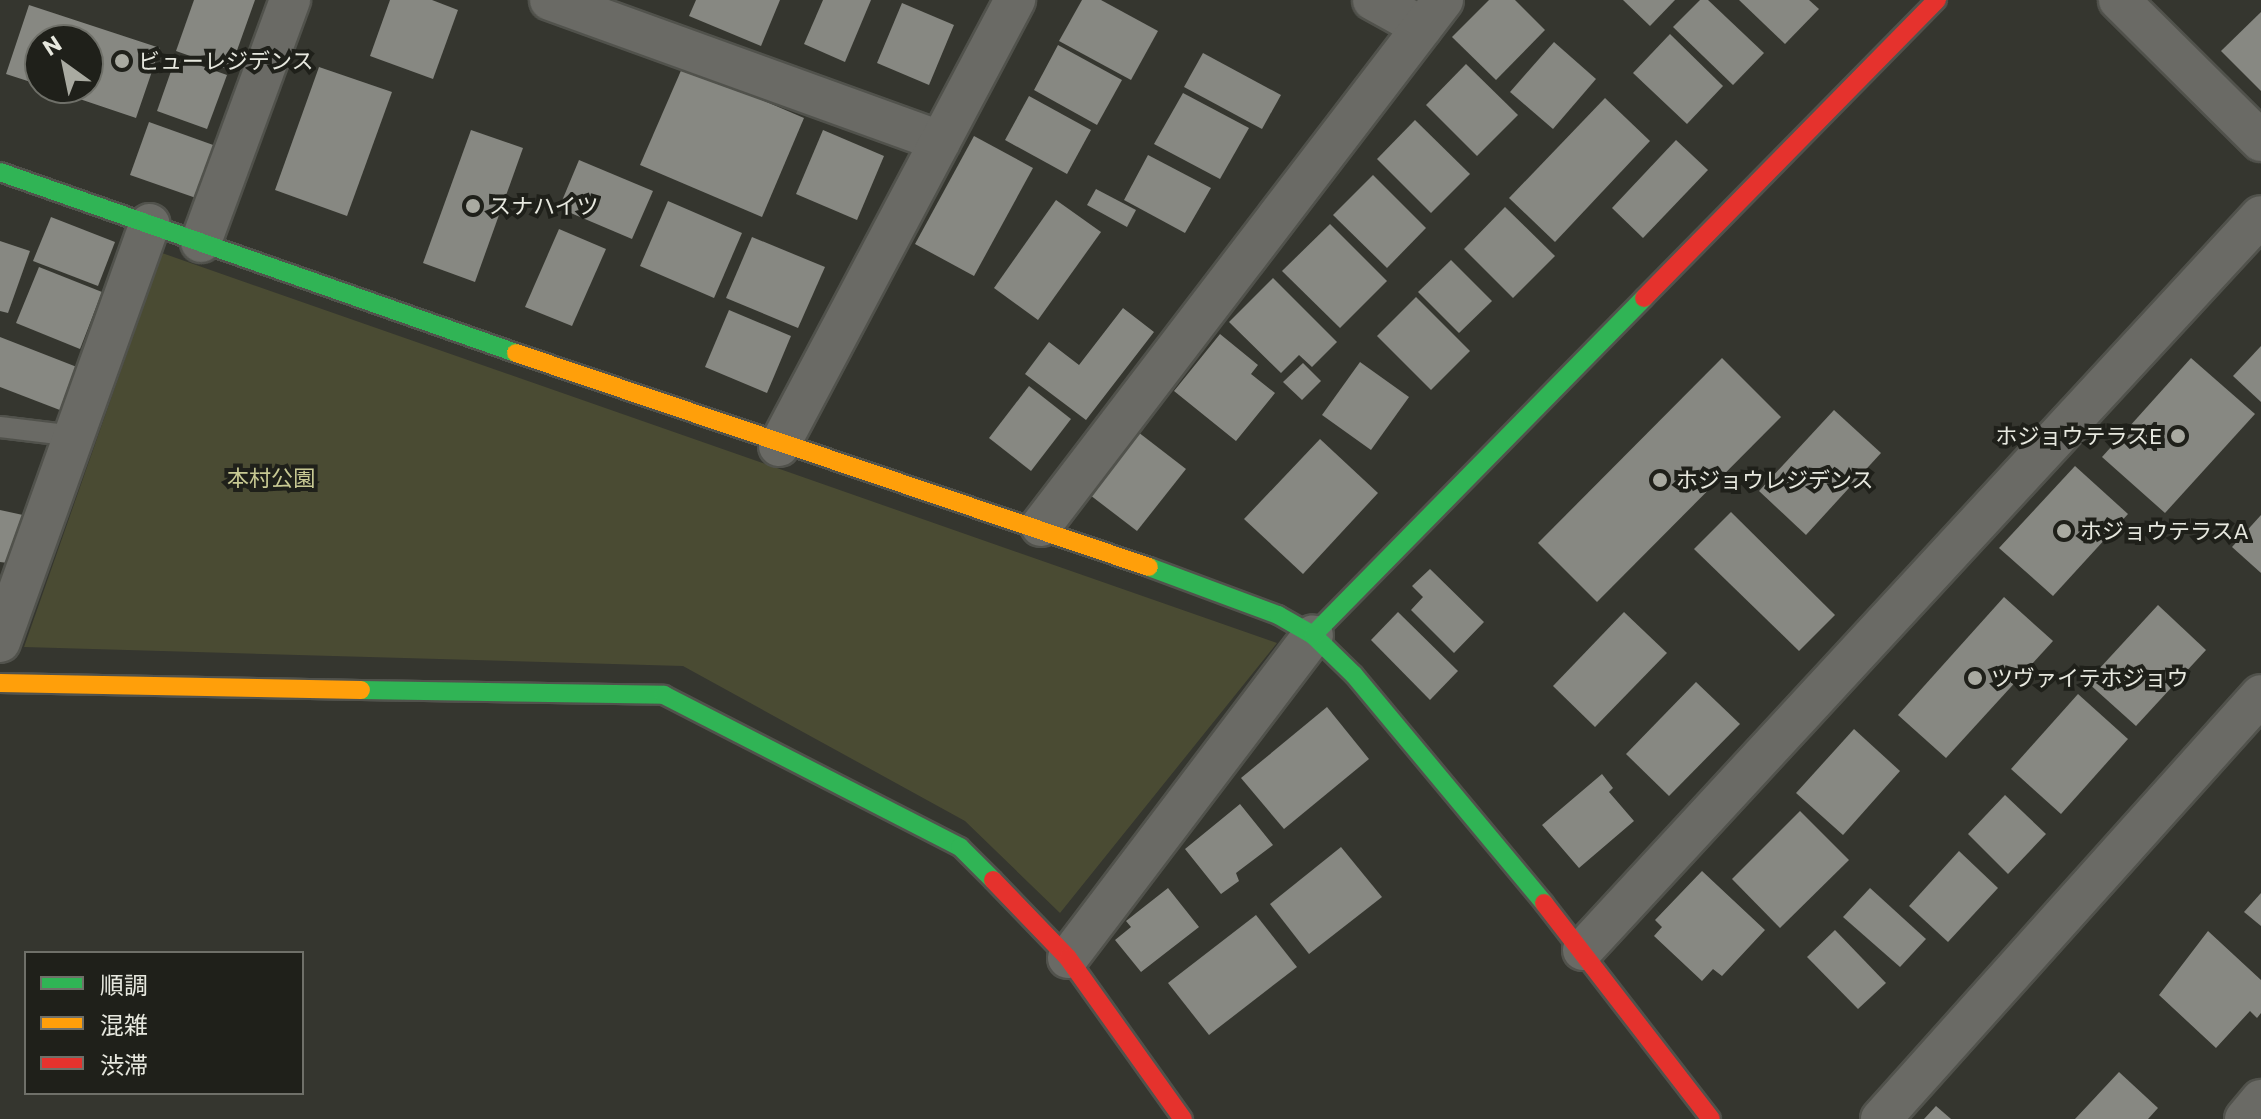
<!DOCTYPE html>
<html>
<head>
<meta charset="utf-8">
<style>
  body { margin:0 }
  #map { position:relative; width:2261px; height:1119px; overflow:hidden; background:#35362f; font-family:Commissioner,"Noto Sans JP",sans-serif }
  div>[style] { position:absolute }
  .green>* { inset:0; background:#4a4b33 }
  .building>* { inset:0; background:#878882 }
  .roads { filter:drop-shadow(2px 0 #51524c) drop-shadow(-2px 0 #51524c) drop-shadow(0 2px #51524c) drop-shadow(0 -2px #51524c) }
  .lane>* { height:20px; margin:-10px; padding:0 10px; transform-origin:10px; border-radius:10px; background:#6a6a65 }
  .street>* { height:40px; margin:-20px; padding:0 20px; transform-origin:20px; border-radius:20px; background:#6a6a65 }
  .fast>* { height:18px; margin:-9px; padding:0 9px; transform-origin:9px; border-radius:9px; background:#30b455 }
  .slow>* { height:18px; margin:-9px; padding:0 9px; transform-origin:9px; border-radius:9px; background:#ff9f0a }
  .jam>* { height:18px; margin:-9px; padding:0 9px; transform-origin:9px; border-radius:9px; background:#e5322d }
  .dots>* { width:22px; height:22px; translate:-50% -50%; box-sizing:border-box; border:4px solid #1f201a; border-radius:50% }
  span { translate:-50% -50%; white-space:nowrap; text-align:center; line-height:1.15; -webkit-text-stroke:8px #1f201a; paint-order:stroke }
  .poi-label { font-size:22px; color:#e7e8df }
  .left { translate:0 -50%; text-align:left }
  .right { translate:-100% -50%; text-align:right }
  .park-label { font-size:22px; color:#c8c993 }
  .legend { position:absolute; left:24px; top:951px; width:280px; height:144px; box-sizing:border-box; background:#1f201a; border:2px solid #6f7069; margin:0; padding:10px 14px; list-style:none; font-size:24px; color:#e7e8df }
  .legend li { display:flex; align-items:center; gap:16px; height:40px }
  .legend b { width:40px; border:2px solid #6f7069 }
  .north { position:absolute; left:24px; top:24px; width:80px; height:80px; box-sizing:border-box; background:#1f201a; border:2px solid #6f7069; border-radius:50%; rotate:327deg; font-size:22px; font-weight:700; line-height:32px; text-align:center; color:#e7e8df }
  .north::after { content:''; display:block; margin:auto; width:28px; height:36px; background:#a9aaa1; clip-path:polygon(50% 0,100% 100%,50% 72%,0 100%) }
</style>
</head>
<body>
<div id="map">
  <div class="green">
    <div style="clip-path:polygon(162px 253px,1277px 643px,1060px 913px,965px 821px,683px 666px,24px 647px)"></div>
  </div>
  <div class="building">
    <div style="clip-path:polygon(194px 0,255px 0,230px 70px,176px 51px)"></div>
    <div style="clip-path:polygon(390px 0,432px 0,458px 10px,433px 79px,370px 56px)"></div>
    <div style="clip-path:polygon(696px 0,780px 0,761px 46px,689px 16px)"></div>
    <div style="clip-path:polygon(823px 0,871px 0,845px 62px,804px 44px)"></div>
    <div style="clip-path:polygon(1082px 0,1101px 0,1158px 31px,1131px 80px,1059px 41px)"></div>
    <div style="clip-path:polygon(1489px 0,1515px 0,1545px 30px,1496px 80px,1452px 37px)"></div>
    <div style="clip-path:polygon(1623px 0,1675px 0,1650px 26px)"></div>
    <div style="clip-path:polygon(1700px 0,1708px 0,1764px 53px,1733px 85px,1673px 27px)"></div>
    <div style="clip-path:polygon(1739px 0,1809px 0,1819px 9px,1785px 44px)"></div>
    <div style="clip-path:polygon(902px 3px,954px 25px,929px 85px,877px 63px)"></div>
    <div style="clip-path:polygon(29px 5px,160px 48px,136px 118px,50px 89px,88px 88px,88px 40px,40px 40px,40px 85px,6px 74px)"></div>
    <div style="clip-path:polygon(2261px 12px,2261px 91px,2221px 51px)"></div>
    <div style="clip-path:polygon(1670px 34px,1723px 86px,1687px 124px,1633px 73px)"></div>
    <div style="clip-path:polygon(1554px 42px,1596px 79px,1553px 129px,1510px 92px)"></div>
    <div style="clip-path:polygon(1058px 45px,1122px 80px,1097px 125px,1034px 90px)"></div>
    <div style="clip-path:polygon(1203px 53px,1281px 95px,1262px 129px,1184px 87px)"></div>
    <div style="clip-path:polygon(176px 57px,227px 75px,207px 129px,157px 111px)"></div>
    <div style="clip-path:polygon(1466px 64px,1518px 115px,1477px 156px,1426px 105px)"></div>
    <div style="clip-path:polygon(683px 66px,804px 118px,762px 217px,640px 165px)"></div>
    <div style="clip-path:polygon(319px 67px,392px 92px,347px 216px,275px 190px)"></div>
    <div style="clip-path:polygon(1183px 93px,1249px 128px,1220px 179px,1154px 144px)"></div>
    <div style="clip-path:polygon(1029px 96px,1091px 130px,1067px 174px,1005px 140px)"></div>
    <div style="clip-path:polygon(1605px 98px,1650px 141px,1555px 242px,1509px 198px)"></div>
    <div style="clip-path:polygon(1415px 120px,1470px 174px,1431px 213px,1377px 159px)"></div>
    <div style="clip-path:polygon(149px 122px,216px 146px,196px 198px,130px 175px)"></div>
    <div style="clip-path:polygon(471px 130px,523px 148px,475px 282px,423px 263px)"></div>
    <div style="clip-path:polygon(823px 130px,884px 156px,857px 220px,796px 194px)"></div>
    <div style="clip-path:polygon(974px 136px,1033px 168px,974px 276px,915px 244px)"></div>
    <div style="clip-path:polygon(1676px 140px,1708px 170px,1643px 238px,1612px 208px)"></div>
    <div style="clip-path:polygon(1148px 155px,1211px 188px,1185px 233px,1124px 200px)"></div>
    <div style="clip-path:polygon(579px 160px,653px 191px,632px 239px,559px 208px)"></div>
    <div style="clip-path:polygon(1373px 175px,1426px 228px,1387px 268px,1333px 215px)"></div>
    <div style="clip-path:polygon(1096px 189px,1136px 210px,1127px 227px,1087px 205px)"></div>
    <div style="clip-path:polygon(1056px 200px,1101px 232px,1038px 320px,994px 288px)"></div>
    <div style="clip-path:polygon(668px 201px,742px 233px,714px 298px,640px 266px)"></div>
    <div style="clip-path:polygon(1505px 207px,1555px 256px,1513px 298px,1464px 249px)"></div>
    <div style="clip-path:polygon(51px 217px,115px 242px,98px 286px,33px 261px)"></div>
    <div style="clip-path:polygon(1330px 224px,1387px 281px,1340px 328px,1282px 271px)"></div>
    <div style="clip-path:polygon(559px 229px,606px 249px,572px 326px,525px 307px)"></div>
    <div style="clip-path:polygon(752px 237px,825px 267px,798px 328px,726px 298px)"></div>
    <div style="clip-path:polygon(0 241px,30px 251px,8px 313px,0 311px)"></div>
    <div style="clip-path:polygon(1451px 260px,1492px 301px,1459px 333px,1418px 292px)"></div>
    <div style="clip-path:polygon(39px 267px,102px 292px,80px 349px,16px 323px)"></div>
    <div style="clip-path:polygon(1273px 278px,1337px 342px,1312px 367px,1299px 355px,1281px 373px,1229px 322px)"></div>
    <div style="clip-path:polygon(1416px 297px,1470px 351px,1431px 390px,1377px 336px)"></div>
    <div style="clip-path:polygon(1123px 308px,1154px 332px,1086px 420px,1025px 374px,1049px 342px,1079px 365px)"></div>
    <div style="clip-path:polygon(729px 310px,791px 336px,767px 393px,705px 367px)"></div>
    <div style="clip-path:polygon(1220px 334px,1258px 365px,1251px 374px,1275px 393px,1236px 441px,1174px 391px)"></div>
    <div style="clip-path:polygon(0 337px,82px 369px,65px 412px,0 387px)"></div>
    <div style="clip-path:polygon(2261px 346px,2261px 402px,2233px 376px)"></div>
    <div style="clip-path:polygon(1722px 358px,1781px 417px,1597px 602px,1538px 543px)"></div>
    <div style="clip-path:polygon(2191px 358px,2255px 414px,2165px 513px,2102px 457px)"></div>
    <div style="clip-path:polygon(1360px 362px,1409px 397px,1371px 450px,1322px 415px)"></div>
    <div style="clip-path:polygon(1303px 363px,1321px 381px,1302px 400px,1283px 382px)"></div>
    <div style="clip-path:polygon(1029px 386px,1071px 419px,1031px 471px,989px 438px)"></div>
    <div style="clip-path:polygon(1834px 410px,1881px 453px,1806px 535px,1759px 491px)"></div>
    <div style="clip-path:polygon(1138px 432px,1186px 469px,1137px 531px,1090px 495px)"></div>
    <div style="clip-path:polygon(1320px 439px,1378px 493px,1303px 574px,1244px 519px)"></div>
    <div style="clip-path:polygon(2075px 466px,2128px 514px,2053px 596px,1999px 548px)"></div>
    <div style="clip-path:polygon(0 510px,23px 515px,8px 563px,0 562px)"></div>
    <div style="clip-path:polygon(1731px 512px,1835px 615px,1799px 651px,1694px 549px)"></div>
    <div style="clip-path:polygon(2261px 515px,2261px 573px,2232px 547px)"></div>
    <div style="clip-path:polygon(1430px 569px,1484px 622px,1454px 653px,1411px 610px,1423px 597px,1412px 586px)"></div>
    <div style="clip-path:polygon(2004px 597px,2053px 641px,1946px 758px,1898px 715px)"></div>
    <div style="clip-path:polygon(2158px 605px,2206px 650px,2136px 726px,2087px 682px)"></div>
    <div style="clip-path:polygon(1398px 612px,1458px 671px,1430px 700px,1371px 640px)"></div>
    <div style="clip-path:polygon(1624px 612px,1667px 653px,1595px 727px,1553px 686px)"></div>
    <div style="clip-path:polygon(1696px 682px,1740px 724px,1669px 796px,1626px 754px)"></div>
    <div style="clip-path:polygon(2078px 694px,2128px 739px,2061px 814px,2011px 769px)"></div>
    <div style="clip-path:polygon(1327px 707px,1369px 759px,1284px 829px,1241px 778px)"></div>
    <div style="clip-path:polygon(1854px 729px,1900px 771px,1843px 835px,1796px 793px)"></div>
    <div style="clip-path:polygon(1602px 774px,1613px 788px,1609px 792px,1634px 821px,1579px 868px,1542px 825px)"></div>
    <div style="clip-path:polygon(2005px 795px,2046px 834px,2008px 874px,1968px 834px)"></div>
    <div style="clip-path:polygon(1240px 804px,1273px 845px,1236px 873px,1239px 881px,1221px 894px,1185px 849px)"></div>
    <div style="clip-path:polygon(1800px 811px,1849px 860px,1780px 928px,1732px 879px)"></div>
    <div style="clip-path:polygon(1341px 847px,1382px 897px,1309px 954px,1270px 904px)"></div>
    <div style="clip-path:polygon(1959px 851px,1998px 888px,1948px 942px,1909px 906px)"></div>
    <div style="clip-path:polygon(1702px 871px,1765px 930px,1722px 976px,1713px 969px,1702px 981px,1654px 936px,1662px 927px,1655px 920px)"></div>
    <div style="clip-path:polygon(1168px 888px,1199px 927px,1141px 972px,1115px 940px,1131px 927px,1126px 921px)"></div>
    <div style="clip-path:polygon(1870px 888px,1926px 939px,1900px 967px,1843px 917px)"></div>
    <div style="clip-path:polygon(2261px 893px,2261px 926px,2244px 912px)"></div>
    <div style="clip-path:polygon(1256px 915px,1297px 967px,1209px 1035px,1168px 983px)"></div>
    <div style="clip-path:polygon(1835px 930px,1886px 983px,1858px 1009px,1807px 957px)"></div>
    <div style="clip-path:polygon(2208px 931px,2261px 980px,2261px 1013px,2257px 1018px,2250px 1011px,2216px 1048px,2159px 995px)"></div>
    <div style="clip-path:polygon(2119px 1072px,2158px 1108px,2148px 1119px,2075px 1119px)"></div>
    <div style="clip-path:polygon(1936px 1106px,1951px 1119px,1924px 1119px)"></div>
  </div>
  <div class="roads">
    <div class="lane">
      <div style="left:0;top:427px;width:75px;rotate:6.9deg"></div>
    </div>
    <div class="street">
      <div style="left:550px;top:0;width:415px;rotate:19.9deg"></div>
      <div style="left:1373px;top:0;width:56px;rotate:28.9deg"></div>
      <div style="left:2119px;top:0;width:200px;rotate:44.8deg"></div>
      <div style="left:201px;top:242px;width:258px;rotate:-69.8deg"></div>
      <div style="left:779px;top:446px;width:505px;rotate:-62.11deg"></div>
      <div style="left:1041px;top:526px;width:662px;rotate:-52.61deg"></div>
      <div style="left:0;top:642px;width:444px;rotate:-70.3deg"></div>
      <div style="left:1583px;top:950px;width:999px;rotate:-47.27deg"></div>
      <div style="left:1068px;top:958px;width:405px;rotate:-52.8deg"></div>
      <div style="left:1881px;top:1119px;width:569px;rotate:-48.13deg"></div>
      <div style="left:2245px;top:1119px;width:25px;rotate:-50deg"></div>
    </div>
    <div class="fast">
      <div style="left:0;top:172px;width:547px;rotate:19.33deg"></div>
      <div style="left:1149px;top:567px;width:138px;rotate:20.4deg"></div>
      <div style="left:1278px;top:615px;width:40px;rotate:29.7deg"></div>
      <div style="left:1313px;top:635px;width:57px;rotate:44.3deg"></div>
      <div style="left:1354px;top:675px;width:297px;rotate:50.2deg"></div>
      <div style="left:1313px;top:635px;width:472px;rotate:-45.5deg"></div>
      <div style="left:361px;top:690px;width:303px;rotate:0.9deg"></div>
      <div style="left:664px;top:695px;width:333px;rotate:27.2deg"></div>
      <div style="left:960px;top:847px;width:47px;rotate:45deg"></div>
    </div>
    <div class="slow">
      <div style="left:516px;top:353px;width:668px;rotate:18.68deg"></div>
      <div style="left:0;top:683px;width:361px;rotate:1.1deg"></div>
    </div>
    <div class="jam">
      <div style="left:1644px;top:298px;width:418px;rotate:-45.5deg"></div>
      <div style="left:993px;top:880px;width:108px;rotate:46.1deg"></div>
      <div style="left:1068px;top:958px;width:198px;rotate:54.5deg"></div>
      <div style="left:1544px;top:903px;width:273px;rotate:52.3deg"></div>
    </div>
  </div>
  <div class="dots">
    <div style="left:122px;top:61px;background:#a9aaa1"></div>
    <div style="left:473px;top:206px;background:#a9aaa1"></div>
    <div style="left:2178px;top:436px;background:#a9aaa1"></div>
    <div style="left:1660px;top:480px;background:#a9aaa1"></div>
    <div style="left:2064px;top:531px;background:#a9aaa1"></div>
    <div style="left:1975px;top:678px;background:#a9aaa1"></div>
  </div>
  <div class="poi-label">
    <span class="left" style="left:138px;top:61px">ビューレジデンス</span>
    <span class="left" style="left:489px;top:206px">スナハイツ</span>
    <span class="right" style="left:2162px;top:436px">ホジョウテラスE</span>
    <span class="left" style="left:1676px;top:480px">ホジョウレジデンス</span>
    <span class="left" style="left:2080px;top:531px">ホジョウテラスA</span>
    <span class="left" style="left:1991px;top:678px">ツヴァイテホジョウ</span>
  </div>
  <div class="park-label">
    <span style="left:271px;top:478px">本村公園</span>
  </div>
  <ul class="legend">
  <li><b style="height:10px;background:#30b455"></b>順調</li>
  <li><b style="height:10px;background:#ff9f0a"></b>混雑</li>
  <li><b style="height:10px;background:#e5322d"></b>渋滞</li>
  </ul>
  <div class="north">N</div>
</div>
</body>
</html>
